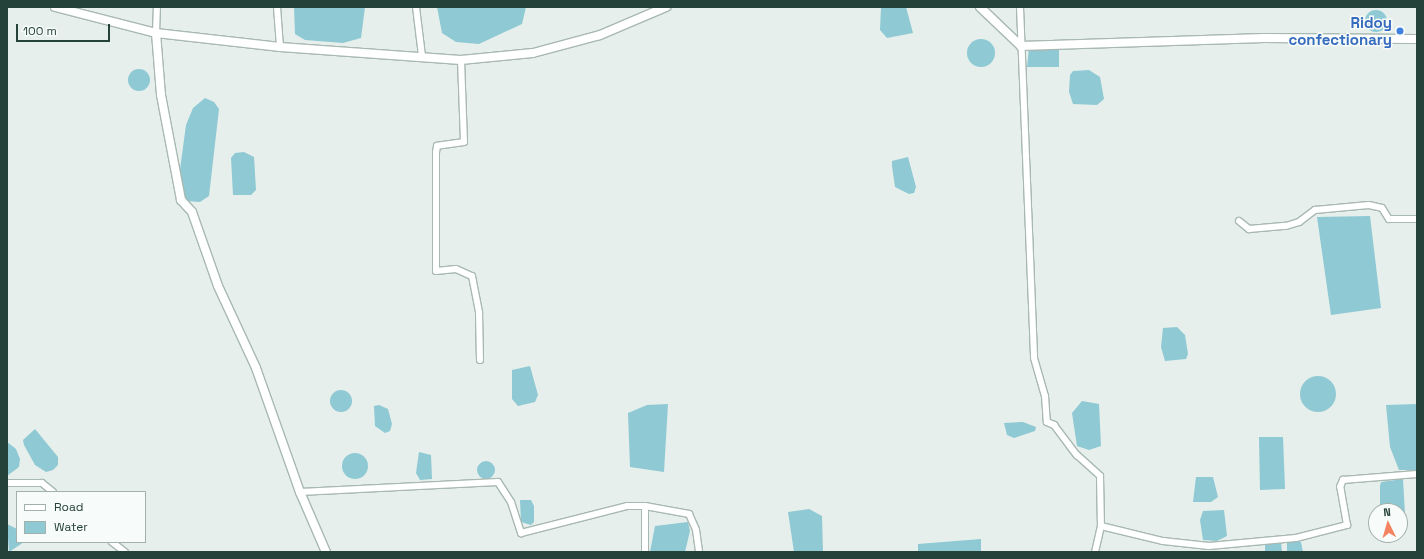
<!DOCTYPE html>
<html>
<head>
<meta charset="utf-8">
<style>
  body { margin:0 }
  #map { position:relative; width:1424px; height:559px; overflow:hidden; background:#e6efeb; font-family:"Space Grotesk",sans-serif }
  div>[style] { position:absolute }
  .water>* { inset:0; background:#8ec9d4 }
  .round { border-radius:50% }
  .roads { filter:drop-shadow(1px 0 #a8b8b2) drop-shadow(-1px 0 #a8b8b2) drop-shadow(0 1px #a8b8b2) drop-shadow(0 -1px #a8b8b2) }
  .minor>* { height:6px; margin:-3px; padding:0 3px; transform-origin:3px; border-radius:3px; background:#fff }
  .tertiary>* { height:8px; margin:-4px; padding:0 4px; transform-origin:4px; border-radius:4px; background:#fff }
  .dots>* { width:11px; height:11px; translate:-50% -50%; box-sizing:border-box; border:2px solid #f7fbf9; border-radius:50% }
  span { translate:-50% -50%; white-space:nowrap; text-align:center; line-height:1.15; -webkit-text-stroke:3px #f7fbf9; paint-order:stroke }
  .shop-label { font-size:15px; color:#366cbe; font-weight:700 }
  .right { translate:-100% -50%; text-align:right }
  .frame { position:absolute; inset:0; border:8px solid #24423a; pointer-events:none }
  .legend { position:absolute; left:16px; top:491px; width:130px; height:52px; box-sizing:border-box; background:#f7fbf9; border:1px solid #a3b1ad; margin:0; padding:5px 7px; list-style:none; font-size:12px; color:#24423a }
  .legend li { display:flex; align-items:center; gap:8px; height:20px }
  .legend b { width:20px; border:1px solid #a3b1ad }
  .north { position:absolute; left:1368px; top:503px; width:40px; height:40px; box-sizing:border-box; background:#f7fbf9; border:1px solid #a3b1ad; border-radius:50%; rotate:355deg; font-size:11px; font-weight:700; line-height:16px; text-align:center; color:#24423a }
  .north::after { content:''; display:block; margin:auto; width:14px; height:18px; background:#f4845f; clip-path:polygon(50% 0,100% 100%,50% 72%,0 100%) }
  .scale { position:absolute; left:16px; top:24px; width:94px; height:18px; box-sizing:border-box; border:2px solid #24423a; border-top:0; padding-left:5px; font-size:12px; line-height:14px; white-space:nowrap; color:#24423a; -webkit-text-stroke:3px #f7fbf9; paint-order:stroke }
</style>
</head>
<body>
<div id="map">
  <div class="water">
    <div style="clip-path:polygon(294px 7px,365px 7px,361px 38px,343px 43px,305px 40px,295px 34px)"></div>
    <div style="clip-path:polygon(437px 7px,526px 7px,522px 24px,479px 44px,456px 42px,442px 33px)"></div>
    <div style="clip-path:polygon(881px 7px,906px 7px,913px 33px,887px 38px,880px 30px)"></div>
    <div class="round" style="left:1365px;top:10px;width:22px;height:22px"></div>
    <div class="round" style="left:967px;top:39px;width:28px;height:28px"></div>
    <div style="clip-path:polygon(1059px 47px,1059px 67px,1027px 67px,1029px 48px)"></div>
    <div class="round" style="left:128px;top:69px;width:22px;height:22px"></div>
    <div style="clip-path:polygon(1089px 70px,1100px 77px,1104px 99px,1097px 105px,1073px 104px,1069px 92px,1070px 75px,1073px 71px)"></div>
    <div style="clip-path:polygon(205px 98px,214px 102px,219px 109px,209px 196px,200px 202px,187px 201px,179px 177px,186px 125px,193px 108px)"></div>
    <div style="clip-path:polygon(244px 152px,254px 157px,256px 190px,251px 195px,233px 195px,231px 158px,235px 153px)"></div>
    <div style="clip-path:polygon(908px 157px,916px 187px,914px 193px,909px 194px,895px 187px,892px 166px,892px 161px)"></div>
    <div style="clip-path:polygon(1370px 216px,1381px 308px,1331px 315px,1317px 217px)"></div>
    <div style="clip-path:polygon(1177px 327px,1185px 335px,1188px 354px,1186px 359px,1165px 361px,1161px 347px,1163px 328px)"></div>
    <div style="clip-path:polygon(530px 366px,538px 395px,535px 402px,518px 406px,512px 399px,512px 370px)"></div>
    <div class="round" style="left:1300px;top:376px;width:36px;height:36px"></div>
    <div class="round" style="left:330px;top:390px;width:22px;height:22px"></div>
    <div style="clip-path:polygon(1082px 401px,1099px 404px,1101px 446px,1089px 450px,1077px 446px,1072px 413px)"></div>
    <div style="clip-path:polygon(668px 404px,664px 472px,630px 467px,628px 413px,647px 405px)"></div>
    <div style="clip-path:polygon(1417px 404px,1417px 470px,1399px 470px,1390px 447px,1386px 405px)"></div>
    <div style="clip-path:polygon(379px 405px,388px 409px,392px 424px,390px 431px,385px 433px,375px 426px,374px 406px)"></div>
    <div style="clip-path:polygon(1023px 422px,1036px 427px,1035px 431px,1014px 438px,1007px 435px,1004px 423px)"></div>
    <div style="clip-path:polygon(35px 429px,58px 457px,58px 465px,53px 470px,46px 472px,35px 465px,24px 445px,23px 440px)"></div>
    <div style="clip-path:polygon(1259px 437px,1283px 437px,1285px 489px,1260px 490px)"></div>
    <div style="clip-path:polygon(7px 442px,16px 449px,20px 459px,19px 467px,7px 476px)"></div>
    <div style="clip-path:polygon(419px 452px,431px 455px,432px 479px,420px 480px,416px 473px)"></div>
    <div class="round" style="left:342px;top:453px;width:26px;height:26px"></div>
    <div class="round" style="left:477px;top:461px;width:18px;height:18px"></div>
    <div style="clip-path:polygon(1196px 477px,1213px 477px,1218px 497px,1211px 502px,1193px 502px)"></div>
    <div style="clip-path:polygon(1403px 479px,1405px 514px,1400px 519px,1400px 511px,1380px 511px,1380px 486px,1381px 482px)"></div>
    <div style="clip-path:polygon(520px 500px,531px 500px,534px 506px,534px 522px,531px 525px,521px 522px)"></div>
    <div style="clip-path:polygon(809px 509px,822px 516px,823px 552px,794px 552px,788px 512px)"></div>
    <div style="clip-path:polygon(1224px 510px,1227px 536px,1217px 541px,1203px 540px,1200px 520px,1203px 511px)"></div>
    <div style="clip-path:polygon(688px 522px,690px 531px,685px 552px,650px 552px,655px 526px)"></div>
    <div style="clip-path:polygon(7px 524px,17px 529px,17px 542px,24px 542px,9px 552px)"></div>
    <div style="clip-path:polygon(981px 539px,981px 552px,918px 552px,918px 544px)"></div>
    <div style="clip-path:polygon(1287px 541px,1301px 542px,1303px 552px,1287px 552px)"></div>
    <div style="clip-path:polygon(1281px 542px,1282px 552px,1265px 552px,1265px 543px)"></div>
  </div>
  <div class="roads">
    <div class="minor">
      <div style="left:277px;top:7px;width:40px;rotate:85.7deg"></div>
      <div style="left:416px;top:7px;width:49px;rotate:83deg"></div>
      <div style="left:1020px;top:7px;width:351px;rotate:87.7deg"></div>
      <div style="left:1034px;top:358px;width:40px;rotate:74deg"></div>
      <div style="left:1045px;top:396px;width:26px;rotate:86deg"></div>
      <div style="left:1047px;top:422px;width:8px;rotate:23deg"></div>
      <div style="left:1054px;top:425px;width:38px;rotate:53deg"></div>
      <div style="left:1077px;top:455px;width:31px;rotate:42deg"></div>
      <div style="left:1100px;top:476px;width:50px;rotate:88.9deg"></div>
      <div style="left:1101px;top:526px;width:27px;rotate:103deg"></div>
      <div style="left:156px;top:33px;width:26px;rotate:-88deg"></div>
      <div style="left:461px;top:60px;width:82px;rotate:87.9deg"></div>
      <div style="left:464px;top:142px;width:27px;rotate:172deg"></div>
      <div style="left:437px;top:146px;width:6px;rotate:99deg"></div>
      <div style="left:436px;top:152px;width:119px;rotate:90deg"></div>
      <div style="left:436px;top:271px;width:20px;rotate:-6deg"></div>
      <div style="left:456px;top:269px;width:17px;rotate:24deg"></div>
      <div style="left:472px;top:276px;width:38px;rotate:79deg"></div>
      <div style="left:479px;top:313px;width:47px;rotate:88.8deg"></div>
      <div style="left:1239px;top:221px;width:13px;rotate:39deg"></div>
      <div style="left:1249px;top:229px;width:37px;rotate:-5deg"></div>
      <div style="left:1286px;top:226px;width:14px;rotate:-17deg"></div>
      <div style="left:1299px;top:222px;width:20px;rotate:-37deg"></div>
      <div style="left:1315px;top:210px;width:54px;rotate:-5.3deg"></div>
      <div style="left:1369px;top:205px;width:13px;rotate:13deg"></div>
      <div style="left:1382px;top:208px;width:13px;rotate:58deg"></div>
      <div style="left:1389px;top:219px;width:28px"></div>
      <div style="left:7px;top:483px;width:35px"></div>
      <div style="left:42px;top:483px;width:14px;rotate:39deg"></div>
      <div style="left:300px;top:492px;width:198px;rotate:-2.9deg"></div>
      <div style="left:498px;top:482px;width:24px;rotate:57deg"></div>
      <div style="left:511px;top:502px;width:33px;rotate:72deg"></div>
      <div style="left:521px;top:533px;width:109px;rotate:-14.3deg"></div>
      <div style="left:627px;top:506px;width:18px"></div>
      <div style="left:645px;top:506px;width:45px;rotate:10.3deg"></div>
      <div style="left:689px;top:514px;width:17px;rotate:66deg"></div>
      <div style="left:696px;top:530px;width:22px;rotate:82deg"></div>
      <div style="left:1101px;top:526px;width:64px;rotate:13.6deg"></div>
      <div style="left:1163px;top:541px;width:46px;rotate:6.2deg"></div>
      <div style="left:1209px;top:546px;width:87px;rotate:-5.3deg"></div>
      <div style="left:1296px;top:538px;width:53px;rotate:-14.3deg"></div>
      <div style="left:1347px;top:525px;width:39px;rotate:-100deg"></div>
      <div style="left:1340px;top:487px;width:8px;rotate:-67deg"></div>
      <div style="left:1343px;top:480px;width:74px;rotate:-4.6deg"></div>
      <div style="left:112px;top:542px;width:16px;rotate:38deg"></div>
      <div style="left:645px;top:552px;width:46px;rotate:-90deg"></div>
    </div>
    <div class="tertiary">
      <div style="left:55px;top:7px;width:104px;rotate:14.4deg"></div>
      <div style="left:156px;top:33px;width:125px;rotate:6.4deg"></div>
      <div style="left:280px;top:47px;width:181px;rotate:4.1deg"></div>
      <div style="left:461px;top:60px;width:72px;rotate:-5.6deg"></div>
      <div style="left:533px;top:53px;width:69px;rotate:-15deg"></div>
      <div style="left:600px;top:35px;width:72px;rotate:-23deg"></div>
      <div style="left:980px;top:7px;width:57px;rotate:43.6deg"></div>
      <div style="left:1021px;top:46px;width:243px;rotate:-1.9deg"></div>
      <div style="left:1264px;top:38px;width:153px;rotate:0.4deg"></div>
      <div style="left:156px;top:33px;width:62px;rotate:85.4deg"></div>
      <div style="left:161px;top:95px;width:107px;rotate:79.2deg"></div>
      <div style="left:181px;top:200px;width:16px;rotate:47deg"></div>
      <div style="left:192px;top:212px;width:78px;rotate:70.6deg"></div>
      <div style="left:218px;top:286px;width:90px;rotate:65.1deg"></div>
      <div style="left:256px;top:368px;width:132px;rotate:70.5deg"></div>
      <div style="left:300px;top:492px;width:65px;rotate:66.6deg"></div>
    </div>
  </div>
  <div class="dots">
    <div style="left:1400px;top:31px;background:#3f7fe0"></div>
  </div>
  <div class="shop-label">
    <span class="right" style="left:1392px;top:31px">Ridoy<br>confectionary</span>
  </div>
  <div class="frame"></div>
  <ul class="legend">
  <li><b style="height:5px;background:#fff"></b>Road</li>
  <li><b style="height:11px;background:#8ec9d4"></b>Water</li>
  </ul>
  <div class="north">N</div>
  <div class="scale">100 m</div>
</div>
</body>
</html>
